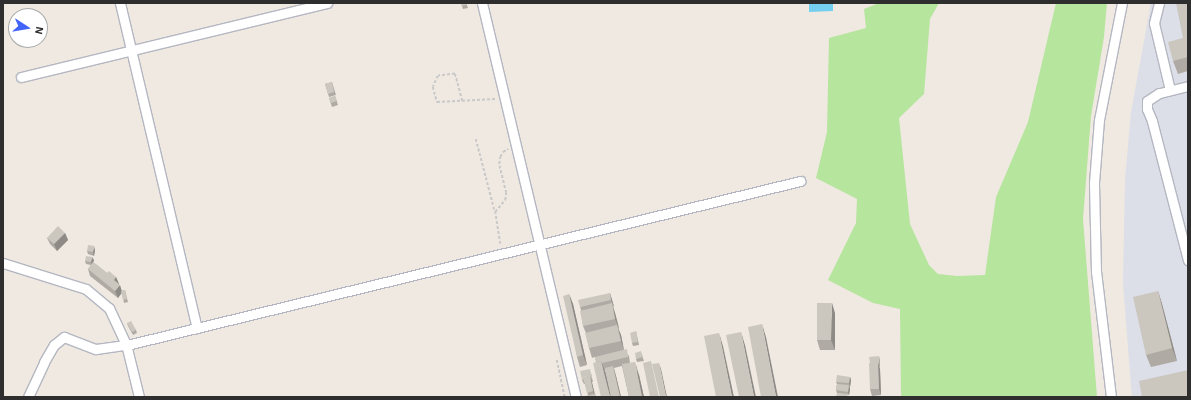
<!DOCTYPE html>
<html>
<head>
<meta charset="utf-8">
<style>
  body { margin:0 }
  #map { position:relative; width:1191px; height:400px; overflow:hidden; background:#efe9e1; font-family:"Alegreya Sans",sans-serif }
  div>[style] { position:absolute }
  .airport>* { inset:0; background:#dcdee8 }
  .green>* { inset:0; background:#b6e59e }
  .water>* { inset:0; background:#75cff0 }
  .path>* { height:1.5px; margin-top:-0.75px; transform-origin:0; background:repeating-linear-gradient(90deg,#c9c9c9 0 3px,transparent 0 5px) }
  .roads { filter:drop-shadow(1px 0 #b4b7c1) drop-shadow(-1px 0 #b4b7c1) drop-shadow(0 1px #b4b7c1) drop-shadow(0 -1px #b4b7c1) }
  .minor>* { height:9px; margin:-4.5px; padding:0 4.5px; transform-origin:4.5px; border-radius:4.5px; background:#fff }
  .wall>* { inset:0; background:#afaba4 }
  .shaded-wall>* { inset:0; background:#8e8b86 }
  .building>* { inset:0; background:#cbc7bf }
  span { translate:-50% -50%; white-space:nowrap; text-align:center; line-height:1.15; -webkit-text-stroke:3.5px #fff; paint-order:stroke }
  .frame { position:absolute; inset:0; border:4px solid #2e2e2e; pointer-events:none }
  .north { position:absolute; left:8px; top:8px; width:40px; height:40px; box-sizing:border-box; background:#fff; border:1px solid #ababab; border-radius:50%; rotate:102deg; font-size:11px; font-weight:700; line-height:16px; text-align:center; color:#2e2e2e }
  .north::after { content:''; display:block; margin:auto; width:14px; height:18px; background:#4264fb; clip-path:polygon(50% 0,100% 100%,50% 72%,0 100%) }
</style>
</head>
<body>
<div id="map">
  <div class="airport">
    <div style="clip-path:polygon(1151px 3px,1188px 3px,1188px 397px,1132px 397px,1131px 386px,1123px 283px,1125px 180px,1131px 112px)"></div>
  </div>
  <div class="green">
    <div style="clip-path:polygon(879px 3px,939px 3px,930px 19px,924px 94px,899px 118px,910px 224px,929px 265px,938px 274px,957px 276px,985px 275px,996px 197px,1028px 122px,1056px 3px,1107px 3px,1104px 37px,1091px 116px,1083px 219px,1097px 397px,901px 397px,900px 309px,873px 303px,828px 280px,856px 223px,857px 199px,816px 178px,827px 132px,829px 38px,866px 28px,864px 9px)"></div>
  </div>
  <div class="water">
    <div style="clip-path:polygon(809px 3px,833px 3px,833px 11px,809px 12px)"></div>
  </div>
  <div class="path">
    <div style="left:462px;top:101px;width:28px;rotate:-105deg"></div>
    <div style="left:455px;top:74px;width:17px;rotate:173deg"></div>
    <div style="left:438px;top:76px;width:12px;rotate:114deg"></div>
    <div style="left:433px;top:87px;width:16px;rotate:75deg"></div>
    <div style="left:437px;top:102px;width:59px;rotate:-2.9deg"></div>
    <div style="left:476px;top:139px;width:75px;rotate:75.4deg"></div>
    <div style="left:500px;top:244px;width:32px;rotate:-99deg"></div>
    <div style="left:495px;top:212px;width:16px;rotate:-50deg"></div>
    <div style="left:505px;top:200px;width:7px;rotate:-82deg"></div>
    <div style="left:506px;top:193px;width:30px;rotate:-104deg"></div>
    <div style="left:499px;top:164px;width:7px;rotate:-82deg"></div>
    <div style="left:500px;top:157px;width:6px;rotate:-59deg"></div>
    <div style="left:503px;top:152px;width:6px;rotate:-31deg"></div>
    <div style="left:557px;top:360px;width:38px;rotate:78deg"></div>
  </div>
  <div class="roads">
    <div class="minor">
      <div style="left:120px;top:3px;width:334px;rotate:76.7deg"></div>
      <div style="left:482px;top:3px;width:405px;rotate:76.6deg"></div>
      <div style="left:1159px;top:3px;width:21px;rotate:104deg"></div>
      <div style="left:1154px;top:23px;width:69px;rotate:76.6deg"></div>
      <div style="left:21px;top:77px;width:315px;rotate:-13.6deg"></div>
      <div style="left:1188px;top:86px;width:30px;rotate:166deg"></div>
      <div style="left:1159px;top:93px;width:14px;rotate:146deg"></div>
      <div style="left:1147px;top:101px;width:8px;rotate:90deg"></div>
      <div style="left:1147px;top:109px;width:13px;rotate:67deg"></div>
      <div style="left:1152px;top:121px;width:144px;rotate:75.5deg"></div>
      <div style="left:3px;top:263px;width:87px;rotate:17.4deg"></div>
      <div style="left:86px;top:289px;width:30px;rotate:40deg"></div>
      <div style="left:109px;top:308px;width:40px;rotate:65deg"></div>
      <div style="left:126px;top:344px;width:55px;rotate:76.2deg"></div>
      <div style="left:28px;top:397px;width:38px;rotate:-65deg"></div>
      <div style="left:44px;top:362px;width:20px;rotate:-60deg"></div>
      <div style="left:54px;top:345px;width:13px;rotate:-39deg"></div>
      <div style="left:64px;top:337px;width:34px;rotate:21deg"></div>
      <div style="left:96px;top:349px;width:35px;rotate:-8deg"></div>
      <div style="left:131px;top:344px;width:689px;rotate:-13.69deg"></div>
      <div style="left:1111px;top:397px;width:126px;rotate:-96.8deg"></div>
      <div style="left:1096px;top:272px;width:89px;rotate:-91.3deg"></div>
      <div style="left:1094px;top:183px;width:63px;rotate:-85.5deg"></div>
      <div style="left:1099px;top:120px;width:119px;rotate:-78.9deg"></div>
    </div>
  </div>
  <div class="wall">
    <div style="clip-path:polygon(461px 3px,466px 3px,468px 8px,463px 9px)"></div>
    <div style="clip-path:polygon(1188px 3px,1188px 71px,1178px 74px,1173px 61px,1183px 38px)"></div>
    <div style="clip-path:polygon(332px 82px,336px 95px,329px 97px,325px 84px)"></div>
    <div style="clip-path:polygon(335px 96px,338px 105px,332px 107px,329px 98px)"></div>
    <div style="clip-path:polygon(65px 233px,68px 240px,57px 251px,50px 244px,47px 238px)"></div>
    <div style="clip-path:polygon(95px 250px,94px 256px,88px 254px,87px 251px)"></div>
    <div style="clip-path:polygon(94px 260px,93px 262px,107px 273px,116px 277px,122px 291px,125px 290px,128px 302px,124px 303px,122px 293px,118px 298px,90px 276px,88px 269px,91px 265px,86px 264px,85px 261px)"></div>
    <div style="clip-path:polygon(1158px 291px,1162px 304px,1177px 361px,1151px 367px,1146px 355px)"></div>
    <div style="clip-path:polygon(610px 293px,612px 300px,614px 306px,613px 307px,615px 313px,619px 328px,618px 329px,621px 335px,624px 350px,629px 356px,630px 363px,639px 375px,644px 397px,629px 397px,622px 366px,614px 368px,616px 376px,621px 397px,611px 397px,606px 370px,605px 370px,611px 397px,596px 362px,595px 357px,592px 358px,589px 348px,586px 333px,583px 326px,581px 310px,580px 307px)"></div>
    <div style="clip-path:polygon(569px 294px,573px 304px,587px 365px,580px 367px,577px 357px)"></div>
    <div style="clip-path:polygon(835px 313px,835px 350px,820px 350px,817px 340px)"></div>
    <div style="clip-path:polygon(127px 323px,136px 330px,137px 333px,133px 335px,128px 326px)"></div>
    <div style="clip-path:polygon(636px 331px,639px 345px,633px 346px,632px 343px)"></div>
    <div style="clip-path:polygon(642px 355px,644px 361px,637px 362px,636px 359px)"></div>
    <div style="clip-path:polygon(879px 356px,880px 360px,880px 367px,879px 367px,880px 369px,881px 395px,872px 396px,870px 389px)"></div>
    <div style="clip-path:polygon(591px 373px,593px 382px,592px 382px,595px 394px,596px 397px,586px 397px,588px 395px,585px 384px,584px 384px,582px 380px)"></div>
    <div style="clip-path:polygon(850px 377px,851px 380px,850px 387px,849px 387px,850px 389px,849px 395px,837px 393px,836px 390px,837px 384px,836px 382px)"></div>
  </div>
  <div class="shaded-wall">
    <div style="clip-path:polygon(65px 233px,68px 240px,57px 251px,54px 244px)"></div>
    <div style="clip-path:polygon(94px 246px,95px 250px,94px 256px,93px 252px)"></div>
    <div style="clip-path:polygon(92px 257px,94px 260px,92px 265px,91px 262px)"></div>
    <div style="clip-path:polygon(116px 277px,119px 284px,116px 287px,114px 280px)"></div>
    <div style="clip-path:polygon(120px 285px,122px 292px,118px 298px,115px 291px)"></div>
    <div style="clip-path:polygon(1158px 291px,1162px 304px,1177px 361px,1172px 348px)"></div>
    <div style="clip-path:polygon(610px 293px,612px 300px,614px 306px,611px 300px)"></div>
    <div style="clip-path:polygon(569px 294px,573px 304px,587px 365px,583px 355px)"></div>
    <div style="clip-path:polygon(612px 303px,615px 313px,619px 328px,615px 319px)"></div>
    <div style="clip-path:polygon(832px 303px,835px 313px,835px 350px,831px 340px)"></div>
    <div style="clip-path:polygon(762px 324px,766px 337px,778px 397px,776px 397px)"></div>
    <div style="clip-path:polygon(617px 325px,621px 335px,624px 350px,621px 341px)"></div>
    <div style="clip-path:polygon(741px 332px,745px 345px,756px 397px,754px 397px)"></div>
    <div style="clip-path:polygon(719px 333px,723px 346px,734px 397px,732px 397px)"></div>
    <div style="clip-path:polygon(601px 361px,606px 374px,611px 397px,610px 397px)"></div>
    <div style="clip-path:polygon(635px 362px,639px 375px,644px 397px,642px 397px)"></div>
    <div style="clip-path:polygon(659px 363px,661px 369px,667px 397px,666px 397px)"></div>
    <div style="clip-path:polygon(878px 363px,880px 369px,881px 395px,879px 389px)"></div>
    <div style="clip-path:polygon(613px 366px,616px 376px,621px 397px,620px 397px)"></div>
    <div style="clip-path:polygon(590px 376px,592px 383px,595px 397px,593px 391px)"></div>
    <div style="clip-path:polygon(850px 377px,851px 380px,850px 387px,849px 383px)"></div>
    <div style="clip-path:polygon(849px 385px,850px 389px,849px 395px,848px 392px)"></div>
  </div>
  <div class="building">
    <div style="clip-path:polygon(461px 3px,466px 3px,466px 5px,462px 6px)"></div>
    <div style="clip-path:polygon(1176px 3px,1188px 3px,1188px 57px,1173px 61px,1168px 42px,1183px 38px)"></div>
    <div style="clip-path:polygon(332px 82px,334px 92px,328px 94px,325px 84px)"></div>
    <div style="clip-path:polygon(335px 96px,337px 101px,331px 103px,329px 98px)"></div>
    <div style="clip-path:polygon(58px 226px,65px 233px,54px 244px,47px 238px)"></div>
    <div style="clip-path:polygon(88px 245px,94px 246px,93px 252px,87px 251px)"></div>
    <div style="clip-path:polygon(86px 256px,92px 257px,91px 262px,85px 261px)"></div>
    <div style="clip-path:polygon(93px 262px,107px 273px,109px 271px,116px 277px,114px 280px,120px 285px,115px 291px,88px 269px)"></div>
    <div style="clip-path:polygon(125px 290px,127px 299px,123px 300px,121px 291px)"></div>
    <div style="clip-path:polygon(1158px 291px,1172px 348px,1146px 355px,1133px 297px)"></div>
    <div style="clip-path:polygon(610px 293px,611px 300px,580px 307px,578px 300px)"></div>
    <div style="clip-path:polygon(569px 294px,583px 355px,577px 357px,563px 296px)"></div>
    <div style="clip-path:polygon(612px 303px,615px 319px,583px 326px,580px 311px)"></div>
    <div style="clip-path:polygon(817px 303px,832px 303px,831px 340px,817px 340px)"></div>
    <div style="clip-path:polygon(131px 321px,136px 330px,132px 332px,127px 323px)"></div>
    <div style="clip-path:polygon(762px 324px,776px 397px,761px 397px,748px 327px)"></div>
    <div style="clip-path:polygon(617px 325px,621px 341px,589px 348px,585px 333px)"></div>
    <div style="clip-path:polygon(636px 331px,638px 342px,632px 343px,630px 333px)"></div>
    <div style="clip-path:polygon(741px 332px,754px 397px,739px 397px,726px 335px)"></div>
    <div style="clip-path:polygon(719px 333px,732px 397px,716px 397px,704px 336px)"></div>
    <div style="clip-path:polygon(627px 349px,628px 357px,602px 363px,601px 361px,596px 362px,595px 357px)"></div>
    <div style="clip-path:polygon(641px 351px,643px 357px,636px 359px,635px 353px)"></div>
    <div style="clip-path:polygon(879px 356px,879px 363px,870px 363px,869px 357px)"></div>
    <div style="clip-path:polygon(601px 361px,610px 397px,601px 397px,593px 363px)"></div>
    <div style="clip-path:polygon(651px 361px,659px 397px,650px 397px,643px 363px)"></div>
    <div style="clip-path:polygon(635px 362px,642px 397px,629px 397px,622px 364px)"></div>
    <div style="clip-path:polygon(659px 363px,666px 397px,660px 397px,652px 364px)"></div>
    <div style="clip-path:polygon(869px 363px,878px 363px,879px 389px,870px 389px)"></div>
    <div style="clip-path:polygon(613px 366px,620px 397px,611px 397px,605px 368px)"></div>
    <div style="clip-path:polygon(590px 369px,592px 378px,591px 378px,590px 376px,583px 377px,584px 380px,582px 380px,580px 371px)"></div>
    <div style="clip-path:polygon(1188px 370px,1188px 397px,1142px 397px,1139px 381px)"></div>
    <div style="clip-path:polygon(837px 375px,850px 377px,849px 383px,836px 382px)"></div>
    <div style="clip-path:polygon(590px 376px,593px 391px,587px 393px,583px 377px)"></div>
    <div style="clip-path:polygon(837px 384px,849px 385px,848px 392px,836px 390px)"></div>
    <div style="clip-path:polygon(837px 393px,848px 394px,847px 397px,836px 397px)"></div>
    <div style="clip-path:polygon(595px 394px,596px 397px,586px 397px,586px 396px)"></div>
  </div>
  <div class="frame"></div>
  <div class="north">N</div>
</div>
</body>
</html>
